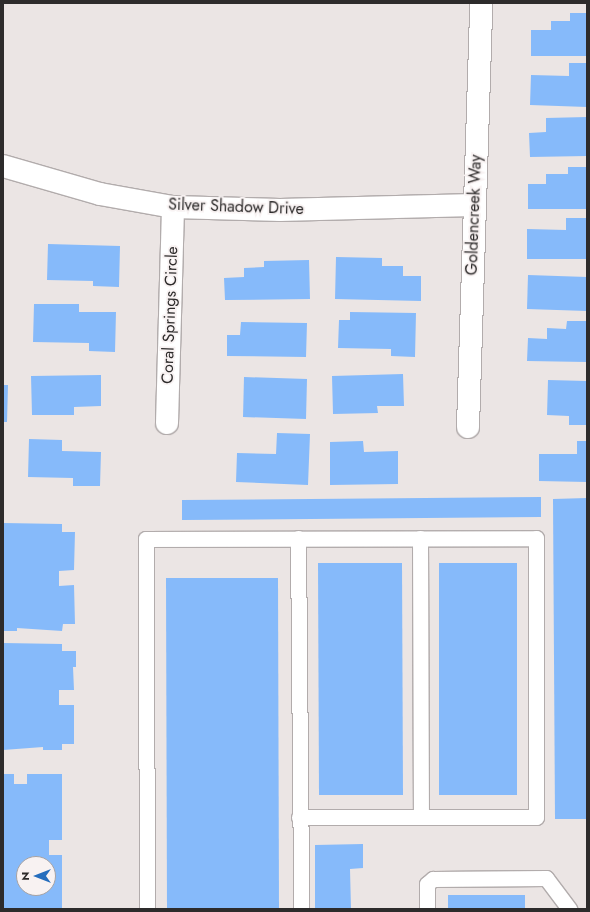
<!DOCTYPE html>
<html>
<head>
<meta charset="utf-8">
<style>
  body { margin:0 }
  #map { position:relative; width:590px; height:912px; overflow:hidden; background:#ebe5e4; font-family:Jost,sans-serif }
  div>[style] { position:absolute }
  .building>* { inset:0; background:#86bafa }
  .roads { filter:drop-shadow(1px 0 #b2acac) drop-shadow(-1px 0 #b2acac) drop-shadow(0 1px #b2acac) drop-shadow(0 -1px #b2acac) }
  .lane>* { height:15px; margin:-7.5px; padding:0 7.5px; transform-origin:7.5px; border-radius:7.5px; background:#fff }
  .street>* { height:22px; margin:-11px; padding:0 11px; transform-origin:11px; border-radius:11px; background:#fff }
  span { translate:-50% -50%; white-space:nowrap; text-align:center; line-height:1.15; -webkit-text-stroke:3.5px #f8f2f2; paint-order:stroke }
  .street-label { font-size:16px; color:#2d2b2b }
  .frame { position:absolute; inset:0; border:4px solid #2d2b2b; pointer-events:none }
  .north { position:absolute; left:16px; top:856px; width:40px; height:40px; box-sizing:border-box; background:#f8f2f2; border:1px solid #a7a2a2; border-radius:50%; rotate:270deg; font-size:11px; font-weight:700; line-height:16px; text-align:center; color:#2d2b2b }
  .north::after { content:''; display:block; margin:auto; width:14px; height:18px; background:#256dbd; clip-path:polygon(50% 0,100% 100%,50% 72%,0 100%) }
</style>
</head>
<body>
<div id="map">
  <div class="building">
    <div style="clip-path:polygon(570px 13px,587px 13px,587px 56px,531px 56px,531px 30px,551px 30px,551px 21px,570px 21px)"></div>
    <div style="clip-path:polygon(569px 63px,587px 63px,587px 107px,530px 105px,531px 75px,569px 76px)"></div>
    <div style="clip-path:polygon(587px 117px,587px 156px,530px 157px,529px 133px,546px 132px,546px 118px)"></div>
    <div style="clip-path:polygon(568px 167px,587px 167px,587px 209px,528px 209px,528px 184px,546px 184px,546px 174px,568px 174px)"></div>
    <div style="clip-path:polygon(566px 218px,587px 218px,587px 259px,527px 259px,527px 229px,566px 230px)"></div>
    <div style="clip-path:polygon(48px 244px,120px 246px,119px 287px,93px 286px,93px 281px,47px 280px)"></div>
    <div style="clip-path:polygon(336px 257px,382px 258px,382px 266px,403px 266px,403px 276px,421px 276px,421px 301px,335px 299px)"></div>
    <div style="clip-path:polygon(309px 260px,310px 299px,225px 300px,224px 278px,244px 277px,244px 268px,264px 267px,264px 261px)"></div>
    <div style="clip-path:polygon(528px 275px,587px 277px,587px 311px,527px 309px)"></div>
    <div style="clip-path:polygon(34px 304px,79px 304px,79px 312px,116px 312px,115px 352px,89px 351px,89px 343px,33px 342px)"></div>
    <div style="clip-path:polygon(350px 312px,416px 313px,415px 357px,391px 356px,391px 349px,338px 348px,339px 320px,350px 320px)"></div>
    <div style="clip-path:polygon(567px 321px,587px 321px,587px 362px,527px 361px,528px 338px,547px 339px,547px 328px,566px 329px)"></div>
    <div style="clip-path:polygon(241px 322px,307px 323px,306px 357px,227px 356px,227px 335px,240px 335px)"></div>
    <div style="clip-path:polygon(403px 374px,404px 406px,377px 406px,378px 413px,333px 414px,332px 376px)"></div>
    <div style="clip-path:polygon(101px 375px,101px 406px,74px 407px,74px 415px,32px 415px,31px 376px)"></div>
    <div style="clip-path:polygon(244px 377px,307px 379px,306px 419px,243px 417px)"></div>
    <div style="clip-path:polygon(548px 380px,587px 381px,587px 425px,569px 425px,569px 416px,547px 415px)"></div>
    <div style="clip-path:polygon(3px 385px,8px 385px,7px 422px,3px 422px)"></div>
    <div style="clip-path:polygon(277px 433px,310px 434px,308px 485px,236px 482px,237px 453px,276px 454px)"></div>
    <div style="clip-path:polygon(29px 439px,62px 440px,62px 451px,101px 452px,100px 486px,73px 486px,73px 478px,28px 477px)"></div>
    <div style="clip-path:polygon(363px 441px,364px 452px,398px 451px,398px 484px,330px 485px,330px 442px)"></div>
    <div style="clip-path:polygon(577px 441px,587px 441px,587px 482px,539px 481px,539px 454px,577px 454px)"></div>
    <div style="clip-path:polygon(541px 497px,541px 517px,182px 520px,182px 500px)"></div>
    <div style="clip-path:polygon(587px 498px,587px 819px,555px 819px,553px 499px)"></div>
    <div style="clip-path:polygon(3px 523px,62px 524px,62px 532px,75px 532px,74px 570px,59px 571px,59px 586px,74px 585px,75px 624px,63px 624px,62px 631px,17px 628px,17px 631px,3px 631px)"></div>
    <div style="clip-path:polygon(318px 563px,402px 563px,403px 795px,319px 795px)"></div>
    <div style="clip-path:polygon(439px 563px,517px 563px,517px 795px,439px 795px)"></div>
    <div style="clip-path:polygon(166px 578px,278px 578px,279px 909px,167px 909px)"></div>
    <div style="clip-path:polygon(3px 643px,62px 644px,62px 651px,76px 651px,76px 667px,73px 667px,74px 690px,59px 690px,59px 705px,74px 705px,74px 744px,62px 744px,62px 750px,43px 750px,43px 747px,3px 750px)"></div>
    <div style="clip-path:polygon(evenodd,3px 774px,14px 774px,14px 784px,27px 784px,27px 774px,62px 774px,62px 840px,49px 840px,49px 855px,62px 855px,62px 909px,3px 909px,3px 774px,24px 864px,48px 864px,48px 888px,24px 888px,24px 864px)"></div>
    <div style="clip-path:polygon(363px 844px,363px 868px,350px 869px,351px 909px,315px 909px,315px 845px)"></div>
    <div style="clip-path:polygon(448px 895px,525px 895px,525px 909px,448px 909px)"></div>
  </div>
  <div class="roads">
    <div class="lane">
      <div style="left:298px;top:538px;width:371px;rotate:89.5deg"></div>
      <div style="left:420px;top:538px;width:279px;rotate:89.8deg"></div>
      <div style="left:147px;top:909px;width:370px;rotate:-90.2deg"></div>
      <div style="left:146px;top:539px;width:390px;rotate:-0.1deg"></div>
      <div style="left:536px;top:538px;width:279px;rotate:90deg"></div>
      <div style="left:536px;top:817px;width:237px;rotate:180deg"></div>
      <div style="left:427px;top:909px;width:25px;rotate:-90deg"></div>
      <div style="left:427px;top:884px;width:8px;rotate:-40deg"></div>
      <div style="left:433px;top:879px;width:113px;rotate:-0.5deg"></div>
      <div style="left:546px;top:878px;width:39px;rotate:53deg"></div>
    </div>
    <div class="street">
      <div style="left:3px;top:166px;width:101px;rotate:16.1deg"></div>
      <div style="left:100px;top:194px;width:74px;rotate:10.1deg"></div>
      <div style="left:173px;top:207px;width:107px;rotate:1.6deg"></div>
      <div style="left:280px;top:210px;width:194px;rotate:-1.5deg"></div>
      <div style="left:167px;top:423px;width:216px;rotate:-88.4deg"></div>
      <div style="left:468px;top:427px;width:424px;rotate:-88.2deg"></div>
    </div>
  </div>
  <div class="street-label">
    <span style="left:236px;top:207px;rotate:2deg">Silver Shadow Drive</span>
    <span style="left:474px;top:215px;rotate:-88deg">Goldencreek Way</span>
    <span style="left:170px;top:315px;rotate:-88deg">Coral Springs Circle</span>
  </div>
  <div class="frame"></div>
  <div class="north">N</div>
</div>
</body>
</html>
